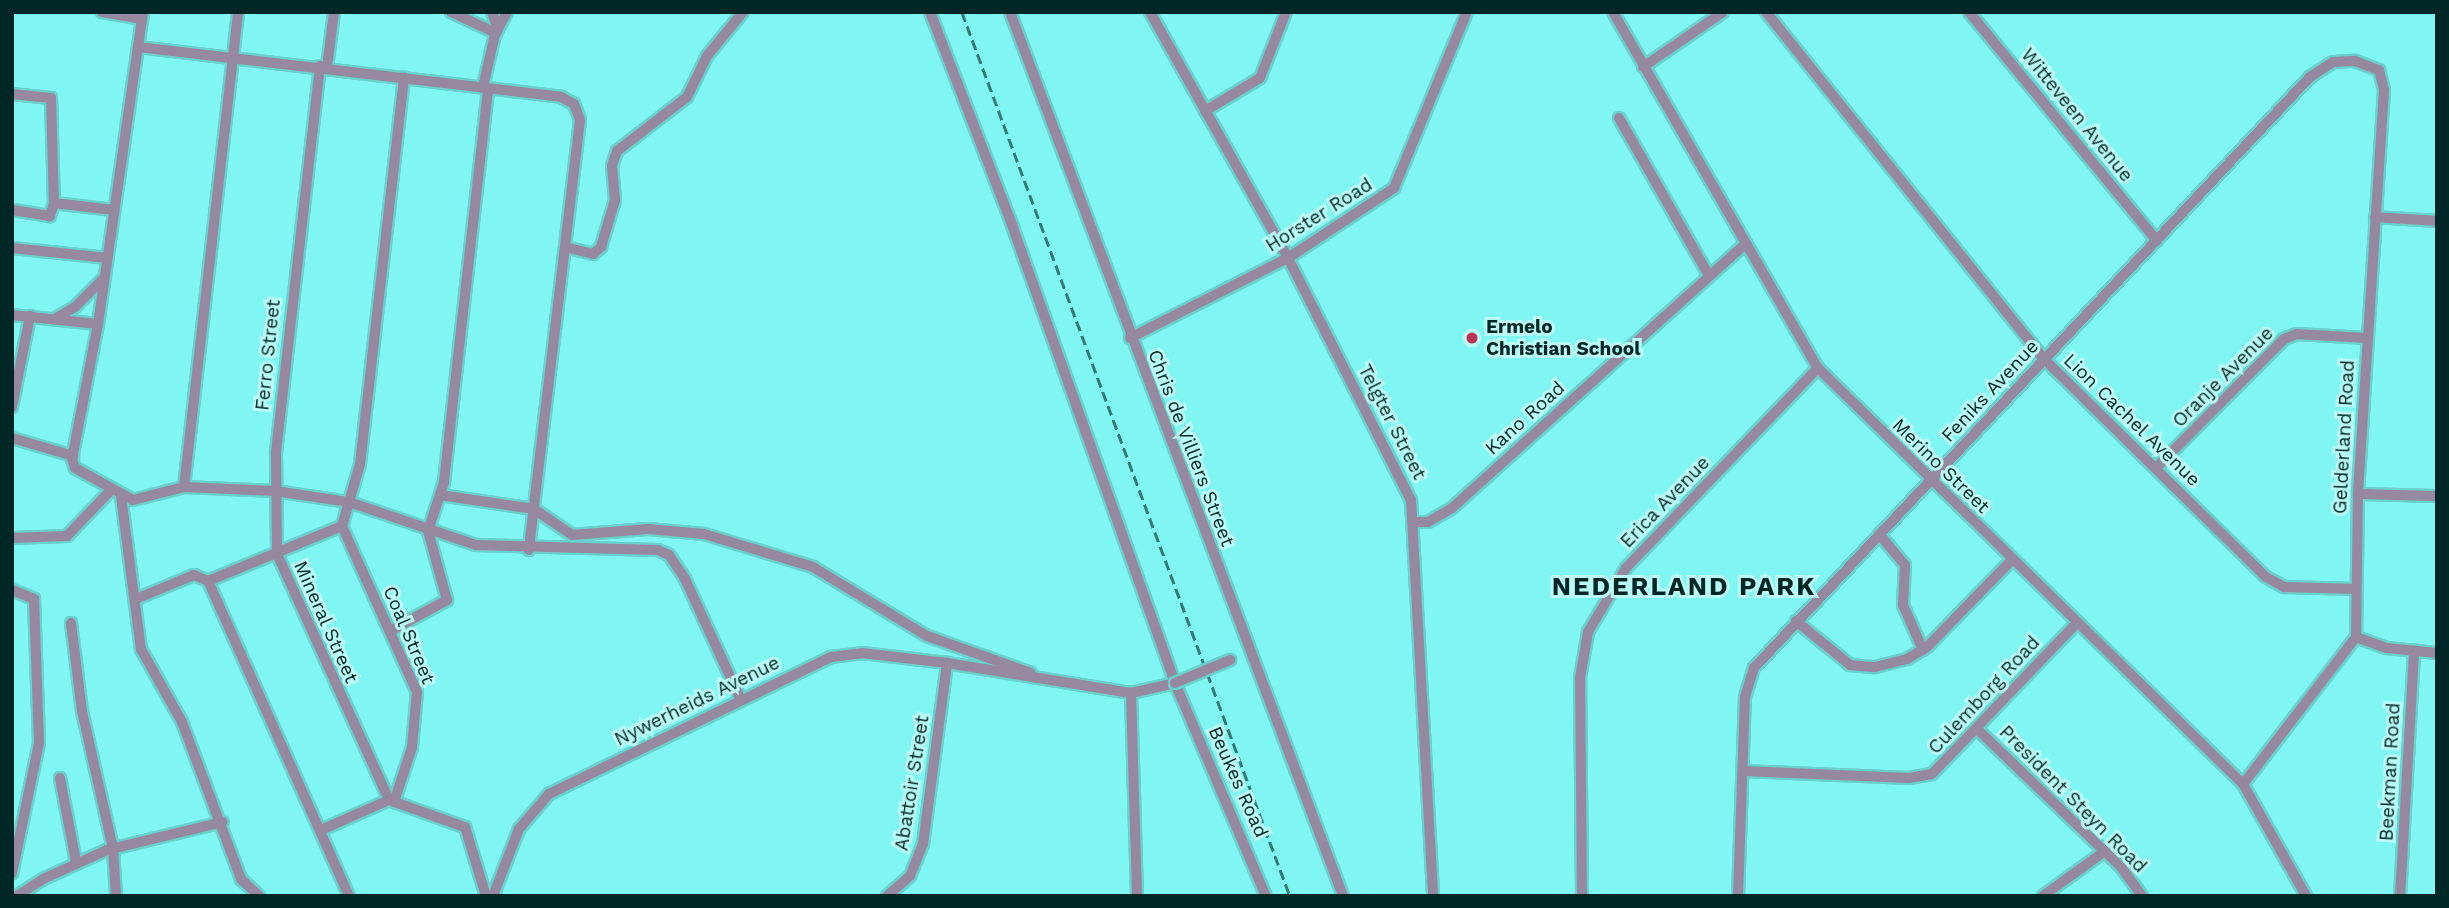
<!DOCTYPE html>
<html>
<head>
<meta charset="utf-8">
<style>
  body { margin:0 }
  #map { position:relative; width:2449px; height:908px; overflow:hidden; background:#80f6f2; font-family:"Work Sans",sans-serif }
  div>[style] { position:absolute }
  .roads { filter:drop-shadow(2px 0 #69d1cd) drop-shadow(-2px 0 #69d1cd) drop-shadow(0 2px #69d1cd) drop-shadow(0 -2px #69d1cd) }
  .minor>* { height:10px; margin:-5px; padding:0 5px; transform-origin:5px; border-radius:5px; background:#9688a0 }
  .rail>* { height:2.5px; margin-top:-1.25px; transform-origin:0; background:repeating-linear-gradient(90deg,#337a77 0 10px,transparent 0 15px) }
  .bridges { filter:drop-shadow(2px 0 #69d1cd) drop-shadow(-2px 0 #69d1cd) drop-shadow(0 2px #69d1cd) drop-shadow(0 -2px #69d1cd) }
  .minor-bridge>* { height:10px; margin:-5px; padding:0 5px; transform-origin:5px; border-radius:5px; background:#9688a0 }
  .dots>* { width:19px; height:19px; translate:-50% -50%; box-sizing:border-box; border:4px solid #bafbf7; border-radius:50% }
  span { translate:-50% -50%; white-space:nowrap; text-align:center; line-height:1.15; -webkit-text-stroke:6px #bafbf7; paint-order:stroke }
  .street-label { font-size:19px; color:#002625 }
  .poi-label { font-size:19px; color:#002625; font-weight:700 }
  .left { translate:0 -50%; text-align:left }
  .district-label { font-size:26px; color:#002625; font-weight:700; letter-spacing:2px }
  .frame { position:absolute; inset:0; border:14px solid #002625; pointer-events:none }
</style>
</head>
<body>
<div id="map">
  <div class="roads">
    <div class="minor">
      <div style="left:102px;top:12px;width:41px;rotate:9.9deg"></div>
      <div style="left:143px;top:12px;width:315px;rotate:98.2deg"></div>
      <div style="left:98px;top:324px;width:137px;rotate:100.9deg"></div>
      <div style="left:72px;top:459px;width:9px;rotate:72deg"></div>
      <div style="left:75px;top:468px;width:66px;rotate:28.9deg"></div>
      <div style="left:133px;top:500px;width:53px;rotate:-14.3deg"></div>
      <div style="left:184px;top:487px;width:91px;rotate:2.5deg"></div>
      <div style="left:275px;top:491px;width:75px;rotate:8.5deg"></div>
      <div style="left:349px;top:502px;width:134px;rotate:18.7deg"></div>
      <div style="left:476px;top:545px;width:182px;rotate:1.6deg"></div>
      <div style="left:658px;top:550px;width:12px;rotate:24deg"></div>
      <div style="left:669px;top:555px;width:29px;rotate:56deg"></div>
      <div style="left:685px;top:579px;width:131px;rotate:65.2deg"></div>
      <div style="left:451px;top:12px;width:50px;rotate:25deg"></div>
      <div style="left:492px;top:12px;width:19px;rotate:72deg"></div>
      <div style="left:930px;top:12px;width:228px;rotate:68.9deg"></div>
      <div style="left:1012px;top:225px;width:486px;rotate:70.4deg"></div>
      <div style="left:1175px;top:683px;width:232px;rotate:66.9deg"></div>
      <div style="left:1010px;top:12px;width:945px;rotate:69.36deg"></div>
      <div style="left:1150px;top:12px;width:282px;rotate:60.7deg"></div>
      <div style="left:1288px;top:258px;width:271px;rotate:63.1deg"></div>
      <div style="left:1411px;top:500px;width:397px;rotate:86.8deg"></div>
      <div style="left:1613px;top:12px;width:411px;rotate:60.1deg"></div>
      <div style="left:1818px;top:368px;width:595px;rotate:44.39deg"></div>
      <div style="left:2243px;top:784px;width:129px;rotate:60.6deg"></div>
      <div style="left:1766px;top:12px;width:445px;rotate:51.3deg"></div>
      <div style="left:2044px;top:359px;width:311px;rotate:44.5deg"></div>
      <div style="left:2266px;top:577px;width:21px;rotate:29deg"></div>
      <div style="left:2284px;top:587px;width:72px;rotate:1.6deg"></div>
      <div style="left:1969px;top:12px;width:296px;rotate:50.6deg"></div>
      <div style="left:138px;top:47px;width:426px;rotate:6.7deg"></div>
      <div style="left:561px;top:97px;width:15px;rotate:28deg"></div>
      <div style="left:574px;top:104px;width:17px;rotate:69deg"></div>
      <div style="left:580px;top:120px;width:433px;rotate:96.8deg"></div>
      <div style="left:320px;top:66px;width:390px;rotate:96.5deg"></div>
      <div style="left:276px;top:454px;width:100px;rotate:89.4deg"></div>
      <div style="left:277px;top:554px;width:270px;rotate:65.5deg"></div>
      <div style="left:389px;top:800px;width:74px;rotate:156.2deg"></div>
      <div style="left:327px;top:67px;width:55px;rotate:-82.7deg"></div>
      <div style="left:1643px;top:67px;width:97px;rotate:-34.5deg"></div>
      <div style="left:483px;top:87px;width:54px;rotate:-77.2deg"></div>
      <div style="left:495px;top:34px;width:25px;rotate:-61deg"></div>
      <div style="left:12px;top:94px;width:39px;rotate:6deg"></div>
      <div style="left:51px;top:98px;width:105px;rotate:88.4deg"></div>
      <div style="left:54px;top:203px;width:14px;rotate:107deg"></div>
      <div style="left:50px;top:216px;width:38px;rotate:-171deg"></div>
      <div style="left:1205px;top:111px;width:64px;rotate:-31deg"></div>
      <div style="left:1260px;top:78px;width:71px;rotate:-68.5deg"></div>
      <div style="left:1619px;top:118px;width:182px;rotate:60.3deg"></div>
      <div style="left:54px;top:203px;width:60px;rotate:6.7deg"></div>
      <div style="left:2375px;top:217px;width:62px;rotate:3.7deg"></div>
      <div style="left:565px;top:247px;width:29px;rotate:14deg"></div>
      <div style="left:593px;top:254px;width:11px;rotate:-41deg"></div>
      <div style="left:601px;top:247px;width:49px;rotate:-73.4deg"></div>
      <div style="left:615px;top:200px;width:34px;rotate:-95deg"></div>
      <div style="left:612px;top:166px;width:16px;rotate:-72deg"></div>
      <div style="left:617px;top:151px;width:88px;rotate:-37.6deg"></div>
      <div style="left:687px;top:97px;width:46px;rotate:-64deg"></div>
      <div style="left:707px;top:56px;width:57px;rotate:-50.7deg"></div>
      <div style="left:12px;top:248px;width:96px;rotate:6deg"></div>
      <div style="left:12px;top:315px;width:86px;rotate:6deg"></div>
      <div style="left:56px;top:318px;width:22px;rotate:-30deg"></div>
      <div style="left:75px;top:307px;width:41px;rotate:-45deg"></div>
      <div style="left:1130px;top:338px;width:177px;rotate:-26.9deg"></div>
      <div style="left:1288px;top:258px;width:127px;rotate:-33.4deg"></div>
      <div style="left:1394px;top:188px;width:191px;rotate:-67.5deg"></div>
      <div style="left:12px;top:407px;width:93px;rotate:-78.8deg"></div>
      <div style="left:12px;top:438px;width:64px;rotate:16.4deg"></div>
      <div style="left:2156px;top:468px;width:182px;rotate:-45.2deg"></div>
      <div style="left:2284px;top:339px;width:14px;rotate:-21deg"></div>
      <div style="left:2297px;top:334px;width:69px;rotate:3.3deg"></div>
      <div style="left:184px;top:487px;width:478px;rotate:-83.5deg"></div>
      <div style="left:2358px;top:494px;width:79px;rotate:1.5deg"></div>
      <div style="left:440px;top:495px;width:95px;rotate:8.5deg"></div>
      <div style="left:534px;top:509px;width:46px;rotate:34.4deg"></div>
      <div style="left:572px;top:535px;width:76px;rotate:-4.5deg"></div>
      <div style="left:648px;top:529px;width:56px;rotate:5.1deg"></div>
      <div style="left:704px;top:534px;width:114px;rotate:16.8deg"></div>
      <div style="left:813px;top:567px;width:133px;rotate:31.2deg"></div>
      <div style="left:927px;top:636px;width:110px;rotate:19.6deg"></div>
      <div style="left:121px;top:496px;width:154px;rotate:82.6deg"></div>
      <div style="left:141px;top:649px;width:84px;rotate:60.7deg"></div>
      <div style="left:182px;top:722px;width:168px;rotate:69.4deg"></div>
      <div style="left:241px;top:879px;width:25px;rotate:43deg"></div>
      <div style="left:1416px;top:522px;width:12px"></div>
      <div style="left:1428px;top:522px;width:28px;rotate:-30deg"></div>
      <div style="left:1452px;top:508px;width:394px;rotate:-42deg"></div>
      <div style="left:342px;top:526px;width:182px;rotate:65.7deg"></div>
      <div style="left:417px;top:692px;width:55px;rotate:95.2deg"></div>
      <div style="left:412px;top:747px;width:58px;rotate:108.1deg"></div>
      <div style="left:428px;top:531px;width:52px;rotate:-71.9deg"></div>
      <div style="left:444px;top:482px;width:396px;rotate:-83.6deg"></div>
      <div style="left:1879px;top:534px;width:40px;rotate:50deg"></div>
      <div style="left:1905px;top:565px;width:40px;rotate:92.9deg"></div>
      <div style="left:1903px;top:605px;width:49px;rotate:66deg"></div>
      <div style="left:12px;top:538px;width:55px;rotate:-2.1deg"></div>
      <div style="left:67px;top:536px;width:62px;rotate:-46.3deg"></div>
      <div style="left:12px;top:590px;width:24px;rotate:22deg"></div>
      <div style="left:34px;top:599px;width:144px;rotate:88deg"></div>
      <div style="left:39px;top:743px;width:133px;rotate:101.7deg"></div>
      <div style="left:136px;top:599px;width:63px;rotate:-22.5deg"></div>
      <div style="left:194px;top:575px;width:15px;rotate:23deg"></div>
      <div style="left:1796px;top:621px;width:70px;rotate:39.2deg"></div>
      <div style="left:1850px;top:665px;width:25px;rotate:5deg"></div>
      <div style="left:1875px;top:667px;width:33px;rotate:-14deg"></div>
      <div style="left:1907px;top:659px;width:23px;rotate:-31deg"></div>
      <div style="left:1927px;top:647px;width:120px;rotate:-45.7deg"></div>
      <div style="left:71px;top:623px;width:89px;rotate:82.9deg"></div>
      <div style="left:82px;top:711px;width:141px;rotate:77.3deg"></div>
      <div style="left:113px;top:849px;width:47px;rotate:86.3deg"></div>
      <div style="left:390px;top:631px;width:65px;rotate:-28.5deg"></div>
      <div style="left:447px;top:600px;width:72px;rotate:-105.4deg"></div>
      <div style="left:2356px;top:637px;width:33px;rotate:20deg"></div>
      <div style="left:2387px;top:648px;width:50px;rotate:5.7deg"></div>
      <div style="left:1131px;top:693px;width:203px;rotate:88.3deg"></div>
      <div style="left:1977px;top:729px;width:199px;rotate:43.8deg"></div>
      <div style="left:2121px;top:867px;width:36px;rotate:54deg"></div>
      <div style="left:1743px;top:771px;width:166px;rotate:2.4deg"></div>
      <div style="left:1909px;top:778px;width:23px;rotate:-10deg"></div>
      <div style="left:1932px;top:774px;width:208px;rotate:-46.2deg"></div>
      <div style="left:60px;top:778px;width:86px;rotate:79.2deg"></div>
      <div style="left:389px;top:800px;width:81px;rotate:19.6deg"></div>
      <div style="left:465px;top:827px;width:72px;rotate:73.1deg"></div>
      <div style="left:17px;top:896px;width:31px;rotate:-33deg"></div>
      <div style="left:43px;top:879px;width:70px;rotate:-24.4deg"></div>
      <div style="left:107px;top:850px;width:119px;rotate:-13.6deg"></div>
      <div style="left:349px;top:896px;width:345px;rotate:-114.1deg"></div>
      <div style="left:208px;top:581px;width:145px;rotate:-22.3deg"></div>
      <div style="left:342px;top:526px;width:65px;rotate:-73.8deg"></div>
      <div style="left:360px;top:464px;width:389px;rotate:-83.5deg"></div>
      <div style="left:493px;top:896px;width:72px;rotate:-68.8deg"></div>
      <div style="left:519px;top:829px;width:46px;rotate:-49.4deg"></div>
      <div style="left:549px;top:794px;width:314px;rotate:-25.9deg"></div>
      <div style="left:831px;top:657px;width:31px;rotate:-7deg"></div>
      <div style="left:862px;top:653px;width:86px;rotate:6.7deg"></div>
      <div style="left:947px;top:663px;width:186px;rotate:9.3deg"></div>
      <div style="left:1131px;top:693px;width:45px;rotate:-12.8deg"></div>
      <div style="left:887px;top:896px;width:30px;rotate:-41deg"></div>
      <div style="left:910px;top:876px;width:35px;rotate:-68deg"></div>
      <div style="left:923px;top:844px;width:183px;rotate:-82.4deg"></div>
      <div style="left:1582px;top:896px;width:218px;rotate:-90.5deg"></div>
      <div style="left:1580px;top:678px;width:47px;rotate:-80.1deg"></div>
      <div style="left:1588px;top:632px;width:74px;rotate:-59.3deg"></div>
      <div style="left:1626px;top:568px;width:277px;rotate:-46.2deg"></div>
      <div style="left:1738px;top:896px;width:199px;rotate:-88deg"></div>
      <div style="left:1745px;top:697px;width:30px;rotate:-73deg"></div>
      <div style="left:1754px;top:668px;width:811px;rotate:-46.75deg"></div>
      <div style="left:2310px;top:77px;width:27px;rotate:-33deg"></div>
      <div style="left:2333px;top:62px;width:22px;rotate:-3deg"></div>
      <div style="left:2355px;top:61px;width:26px;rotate:21deg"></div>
      <div style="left:2379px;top:70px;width:21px;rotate:76deg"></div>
      <div style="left:2384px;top:90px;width:405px;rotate:93.7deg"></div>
      <div style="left:2358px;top:494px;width:143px;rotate:90.8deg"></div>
      <div style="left:2356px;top:637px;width:185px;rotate:127.5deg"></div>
      <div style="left:2043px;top:896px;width:77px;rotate:-36deg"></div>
      <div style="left:2400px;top:896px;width:246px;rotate:-86.7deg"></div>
    </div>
  </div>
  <div class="rail">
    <div style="left:962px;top:12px;width:943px;rotate:69.64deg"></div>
  </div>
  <div class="bridges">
    <div class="minor-bridge">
      <div style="left:1175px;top:683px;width:60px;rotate:-22.7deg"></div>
    </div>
  </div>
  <div class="dots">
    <div style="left:1472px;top:338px;background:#c13153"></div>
  </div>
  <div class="street-label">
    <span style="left:2077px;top:115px;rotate:51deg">Witteveen Avenue</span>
    <span style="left:1319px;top:215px;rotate:-32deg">Horster Road</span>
    <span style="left:268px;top:355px;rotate:-84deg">Ferro Street</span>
    <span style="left:2223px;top:377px;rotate:-45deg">Oranje Avenue</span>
    <span style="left:1990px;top:391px;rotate:-47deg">Feniks Avenue</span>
    <span style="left:1525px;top:418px;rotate:-42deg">Kano Road</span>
    <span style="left:2132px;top:420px;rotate:44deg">Lion Cachel Avenue</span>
    <span style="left:1392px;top:422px;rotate:63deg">Telgter Street</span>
    <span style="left:2344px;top:437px;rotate:-87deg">Gelderland Road</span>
    <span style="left:1191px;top:448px;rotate:69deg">Chris de Villiers Street</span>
    <span style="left:1941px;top:466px;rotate:44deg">Merino Street</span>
    <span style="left:1665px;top:502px;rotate:-46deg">Erica Avenue</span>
    <span style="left:326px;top:622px;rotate:66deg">Mineral Street</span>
    <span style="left:409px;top:635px;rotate:67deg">Coal Street</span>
    <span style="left:1984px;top:695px;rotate:-47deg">Culemborg Road</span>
    <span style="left:697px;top:701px;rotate:-26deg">Nywerheids Avenue</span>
    <span style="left:2390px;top:772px;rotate:-87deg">Beekman Road</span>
    <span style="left:1238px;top:782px;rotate:66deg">Beukes Road</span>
    <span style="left:912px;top:783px;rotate:-81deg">Abattoir Street</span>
    <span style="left:2073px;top:799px;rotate:45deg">President Steyn Road</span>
  </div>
  <div class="poi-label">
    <span class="left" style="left:1486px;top:338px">Ermelo<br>Christian School</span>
  </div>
  <div class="district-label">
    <span style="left:1684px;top:587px">NEDERLAND PARK</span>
  </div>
  <div class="frame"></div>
</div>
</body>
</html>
